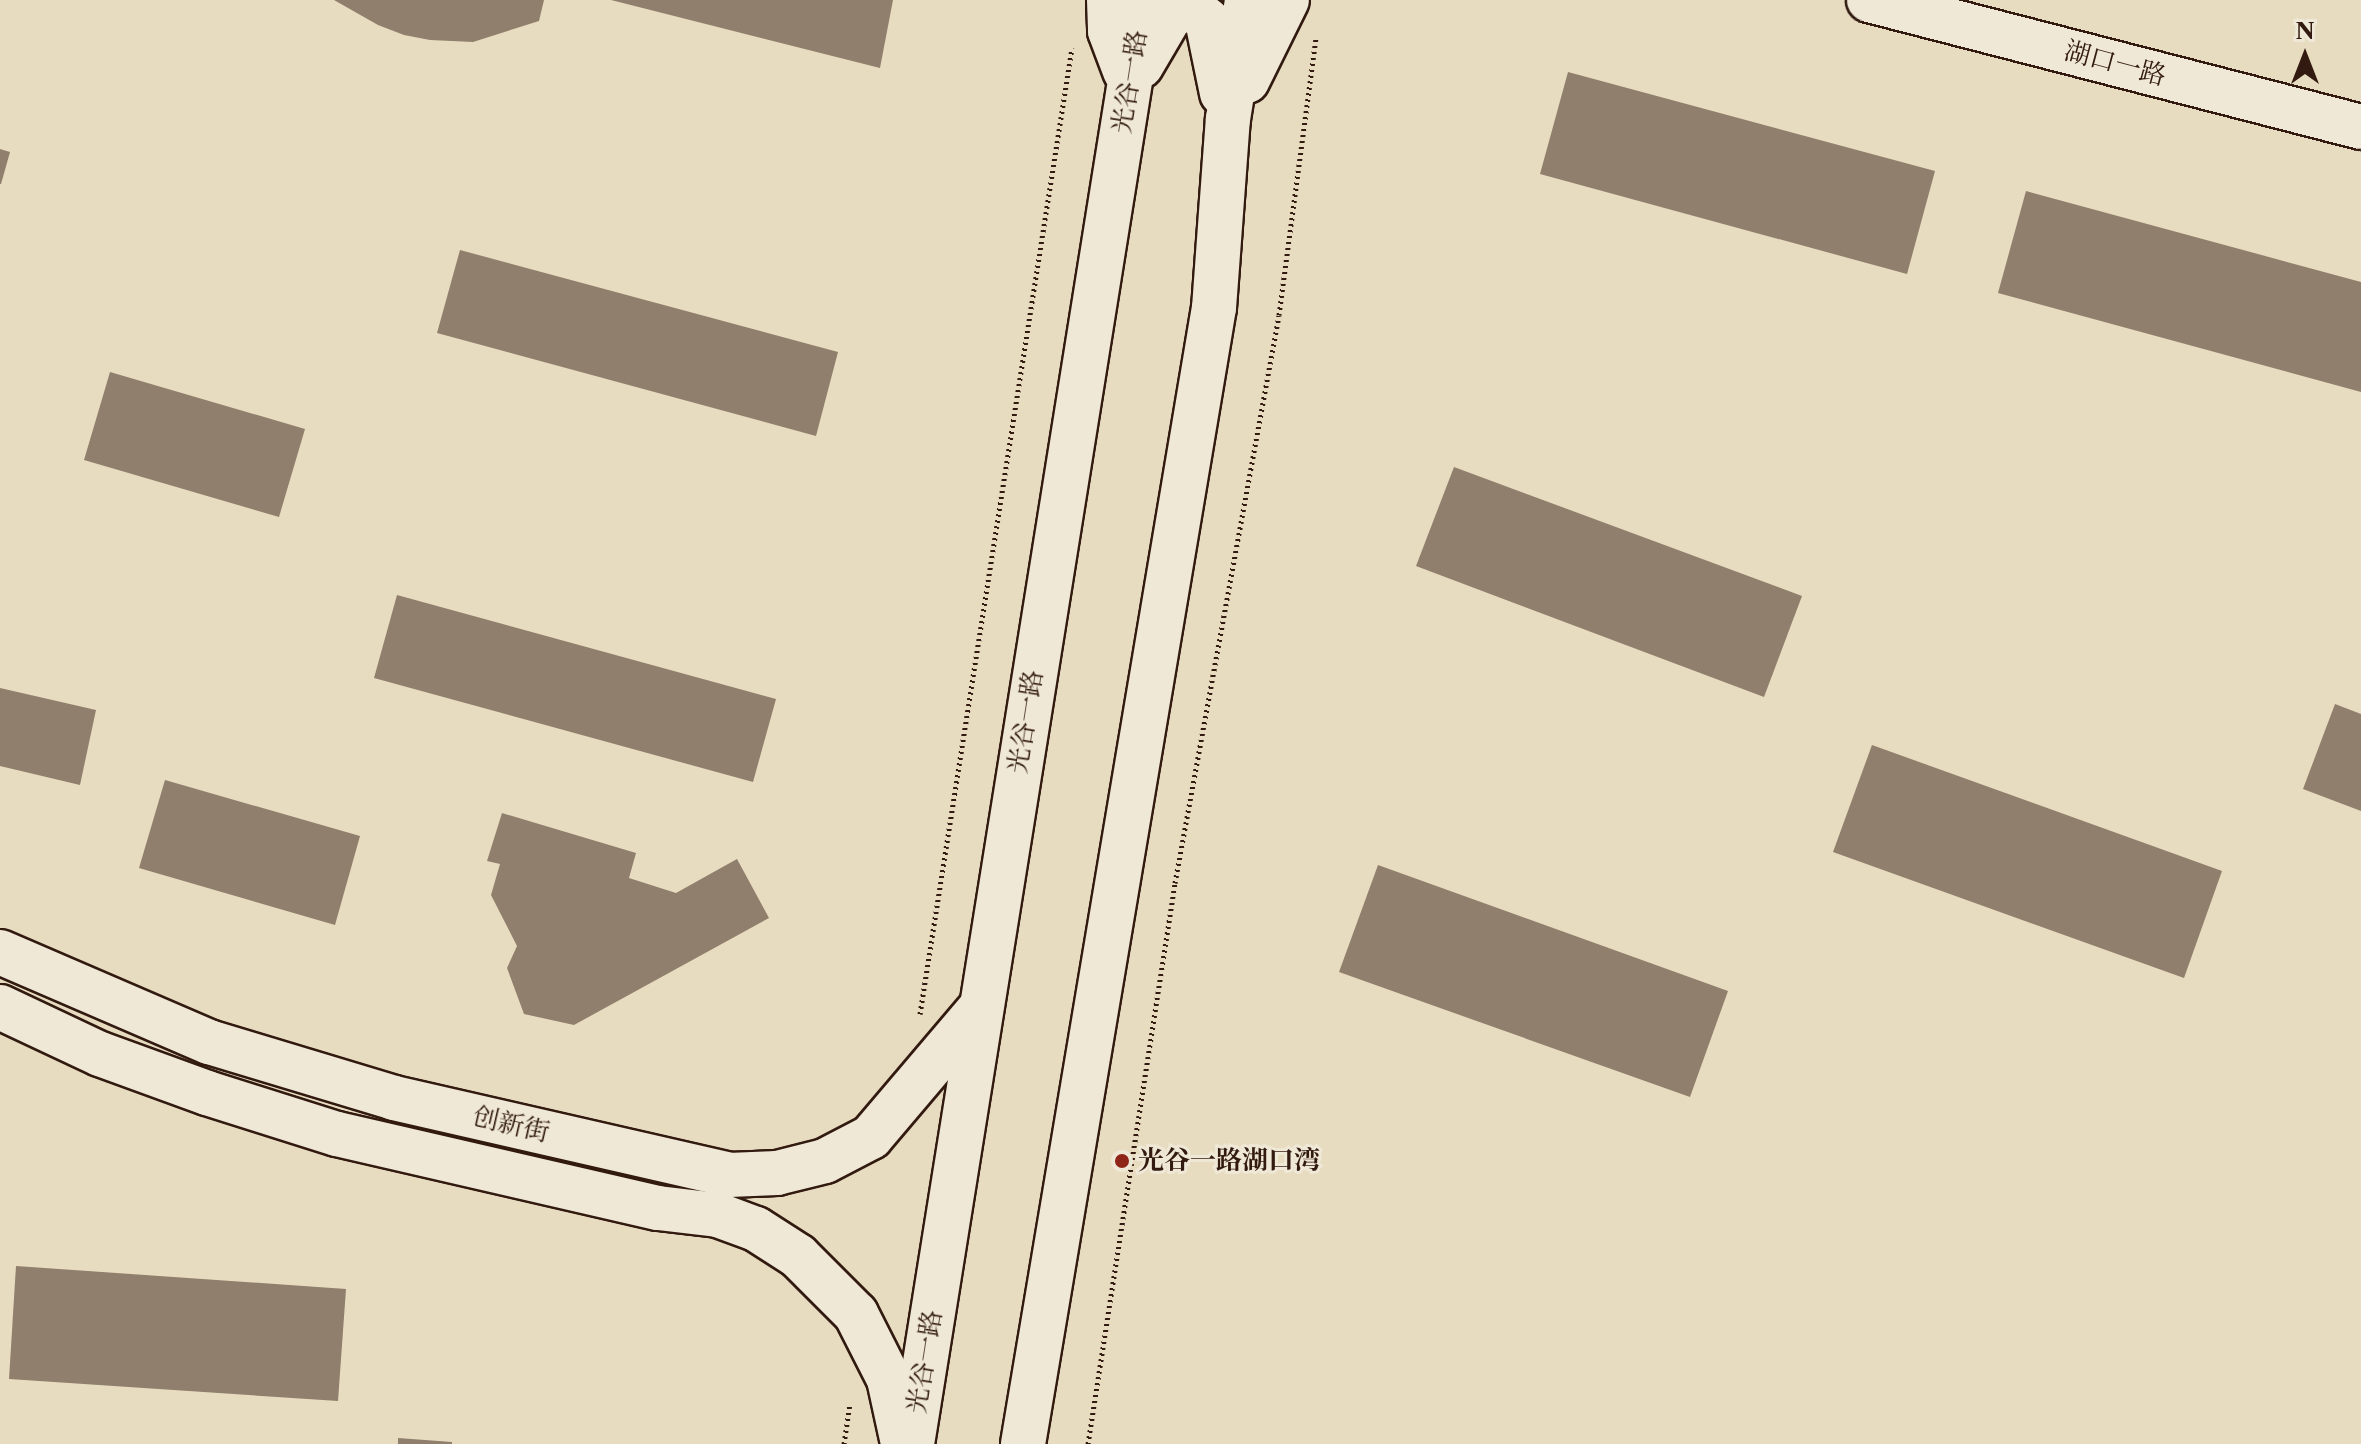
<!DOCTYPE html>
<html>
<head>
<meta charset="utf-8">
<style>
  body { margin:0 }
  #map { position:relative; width:2361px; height:1444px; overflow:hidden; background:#e7dcc0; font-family:"Libre Caslon Text","Noto Serif SC",serif }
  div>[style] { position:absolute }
  .building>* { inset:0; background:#907f6c }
  .path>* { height:5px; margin-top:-2.5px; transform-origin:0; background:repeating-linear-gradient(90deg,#321a10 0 2px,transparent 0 6px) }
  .roads { filter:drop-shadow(2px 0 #321a10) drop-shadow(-2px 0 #321a10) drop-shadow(0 2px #321a10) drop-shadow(0 -2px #321a10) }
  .secondary>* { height:44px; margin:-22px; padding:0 22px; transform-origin:22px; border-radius:22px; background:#efe8d6 }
  .dots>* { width:22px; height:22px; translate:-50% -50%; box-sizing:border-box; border:4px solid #efe8d6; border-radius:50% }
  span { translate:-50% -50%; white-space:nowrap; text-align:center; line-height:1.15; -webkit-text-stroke:6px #efe8d6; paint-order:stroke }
  .street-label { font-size:26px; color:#321a10 }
  .poi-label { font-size:26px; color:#321a10; font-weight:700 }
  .left { translate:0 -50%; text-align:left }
  .north { position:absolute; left:2265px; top:16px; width:80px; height:80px; -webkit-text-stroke:6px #efe8d6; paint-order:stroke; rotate:0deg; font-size:22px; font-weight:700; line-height:32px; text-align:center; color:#321a10 }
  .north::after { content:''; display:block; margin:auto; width:28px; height:36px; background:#321a10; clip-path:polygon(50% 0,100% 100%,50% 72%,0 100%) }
</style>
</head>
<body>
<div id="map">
  <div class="building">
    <div style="clip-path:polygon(334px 0,544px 0,539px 21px,473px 42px,430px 40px,404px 35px,378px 25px)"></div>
    <div style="clip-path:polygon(611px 0,893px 0,880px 68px)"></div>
    <div style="clip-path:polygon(1568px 72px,1935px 171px,1907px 274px,1540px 174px)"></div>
    <div style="clip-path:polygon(0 149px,10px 152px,1px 184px,0 184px)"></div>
    <div style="clip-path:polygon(2026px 191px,2361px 282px,2361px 392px,1998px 293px)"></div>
    <div style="clip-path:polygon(460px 250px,838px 352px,816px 436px,437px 333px)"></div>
    <div style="clip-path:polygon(110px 372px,305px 429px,279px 517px,84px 460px)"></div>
    <div style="clip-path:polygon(1454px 467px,1802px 596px,1764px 697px,1416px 566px)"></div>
    <div style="clip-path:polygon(397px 595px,776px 699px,753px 782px,374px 678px)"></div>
    <div style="clip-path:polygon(0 688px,96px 710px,80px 785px,0 766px)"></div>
    <div style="clip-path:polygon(2335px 704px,2361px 714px,2361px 811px,2303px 789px)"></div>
    <div style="clip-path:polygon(1872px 745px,2222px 871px,2184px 978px,1833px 852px)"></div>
    <div style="clip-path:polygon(165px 780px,360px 836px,335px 925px,139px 868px)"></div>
    <div style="clip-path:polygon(502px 813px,636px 853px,629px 878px,676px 893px,737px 859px,769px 918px,574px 1025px,524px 1014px,507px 968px,517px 946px,491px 895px,500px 864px,487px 861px)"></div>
    <div style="clip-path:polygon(1378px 865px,1728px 991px,1690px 1097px,1339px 972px)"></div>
    <div style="clip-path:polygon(16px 1266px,346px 1289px,338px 1401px,9px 1379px)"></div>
    <div style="clip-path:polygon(398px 1438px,452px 1442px,452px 1444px,398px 1444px)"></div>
  </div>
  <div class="path">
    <div style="left:920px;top:1014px;width:978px;rotate:-81.06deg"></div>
    <div style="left:844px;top:1444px;width:41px;rotate:-81.7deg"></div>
    <div style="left:1088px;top:1444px;width:568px;rotate:-81.18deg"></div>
    <div style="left:1175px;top:883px;width:577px;rotate:-79.62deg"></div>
    <div style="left:1279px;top:315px;width:281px;rotate:-82.4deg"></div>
  </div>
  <div class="roads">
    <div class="secondary">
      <div style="left:1109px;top:0;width:31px;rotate:88deg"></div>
      <div style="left:1110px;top:31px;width:43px;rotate:69.4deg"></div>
      <div style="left:1869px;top:0;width:508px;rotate:14.47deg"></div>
      <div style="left:1141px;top:66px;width:61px;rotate:-59.7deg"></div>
      <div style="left:1172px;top:13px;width:21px;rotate:-11deg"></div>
      <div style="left:1193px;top:9px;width:18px;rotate:38deg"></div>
      <div style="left:1207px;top:20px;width:75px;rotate:78.4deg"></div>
      <div style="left:1247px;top:81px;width:90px;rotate:-63.7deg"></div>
      <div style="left:0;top:952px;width:228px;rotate:23.3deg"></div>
      <div style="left:209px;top:1042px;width:193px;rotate:16.8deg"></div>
      <div style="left:394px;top:1098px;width:344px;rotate:12.9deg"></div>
      <div style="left:729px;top:1175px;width:48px;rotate:-2.4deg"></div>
      <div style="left:777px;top:1173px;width:49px;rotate:-14deg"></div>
      <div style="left:825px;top:1161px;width:52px;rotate:-27.6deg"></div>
      <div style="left:871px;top:1137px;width:165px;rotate:-49.7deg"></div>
      <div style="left:0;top:1007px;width:110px;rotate:25.2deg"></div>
      <div style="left:100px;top:1054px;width:114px;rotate:20deg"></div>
      <div style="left:207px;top:1093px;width:136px;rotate:17.5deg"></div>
      <div style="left:337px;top:1134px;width:329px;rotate:13deg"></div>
      <div style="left:658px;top:1208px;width:60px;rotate:6.7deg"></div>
      <div style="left:718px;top:1215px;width:40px;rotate:20.2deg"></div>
      <div style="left:756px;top:1229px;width:50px;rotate:32.7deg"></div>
      <div style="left:798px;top:1256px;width:82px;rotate:45deg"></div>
      <div style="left:856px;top:1314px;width:73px;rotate:63.1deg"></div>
      <div style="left:889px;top:1379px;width:66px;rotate:77.7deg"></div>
      <div style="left:912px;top:1444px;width:1462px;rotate:-80.91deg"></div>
      <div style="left:1023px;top:1444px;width:1152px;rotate:-80.46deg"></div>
      <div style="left:1214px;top:308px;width:190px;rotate:-85.8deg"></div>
      <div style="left:1228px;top:119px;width:121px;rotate:-80.9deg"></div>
    </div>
  </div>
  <div class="dots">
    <div style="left:1122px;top:1161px;background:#8f2418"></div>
  </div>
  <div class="street-label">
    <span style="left:2115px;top:64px;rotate:15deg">湖口一路</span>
    <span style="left:1130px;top:82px;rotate:-81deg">光谷一路</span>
    <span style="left:1026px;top:722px;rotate:-81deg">光谷一路</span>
    <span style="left:511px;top:1125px;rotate:13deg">创新街</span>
    <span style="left:925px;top:1362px;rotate:-81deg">光谷一路</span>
  </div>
  <div class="poi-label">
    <span class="left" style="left:1138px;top:1161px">光谷一路湖口湾</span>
  </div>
  <div class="north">N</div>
</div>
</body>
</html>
